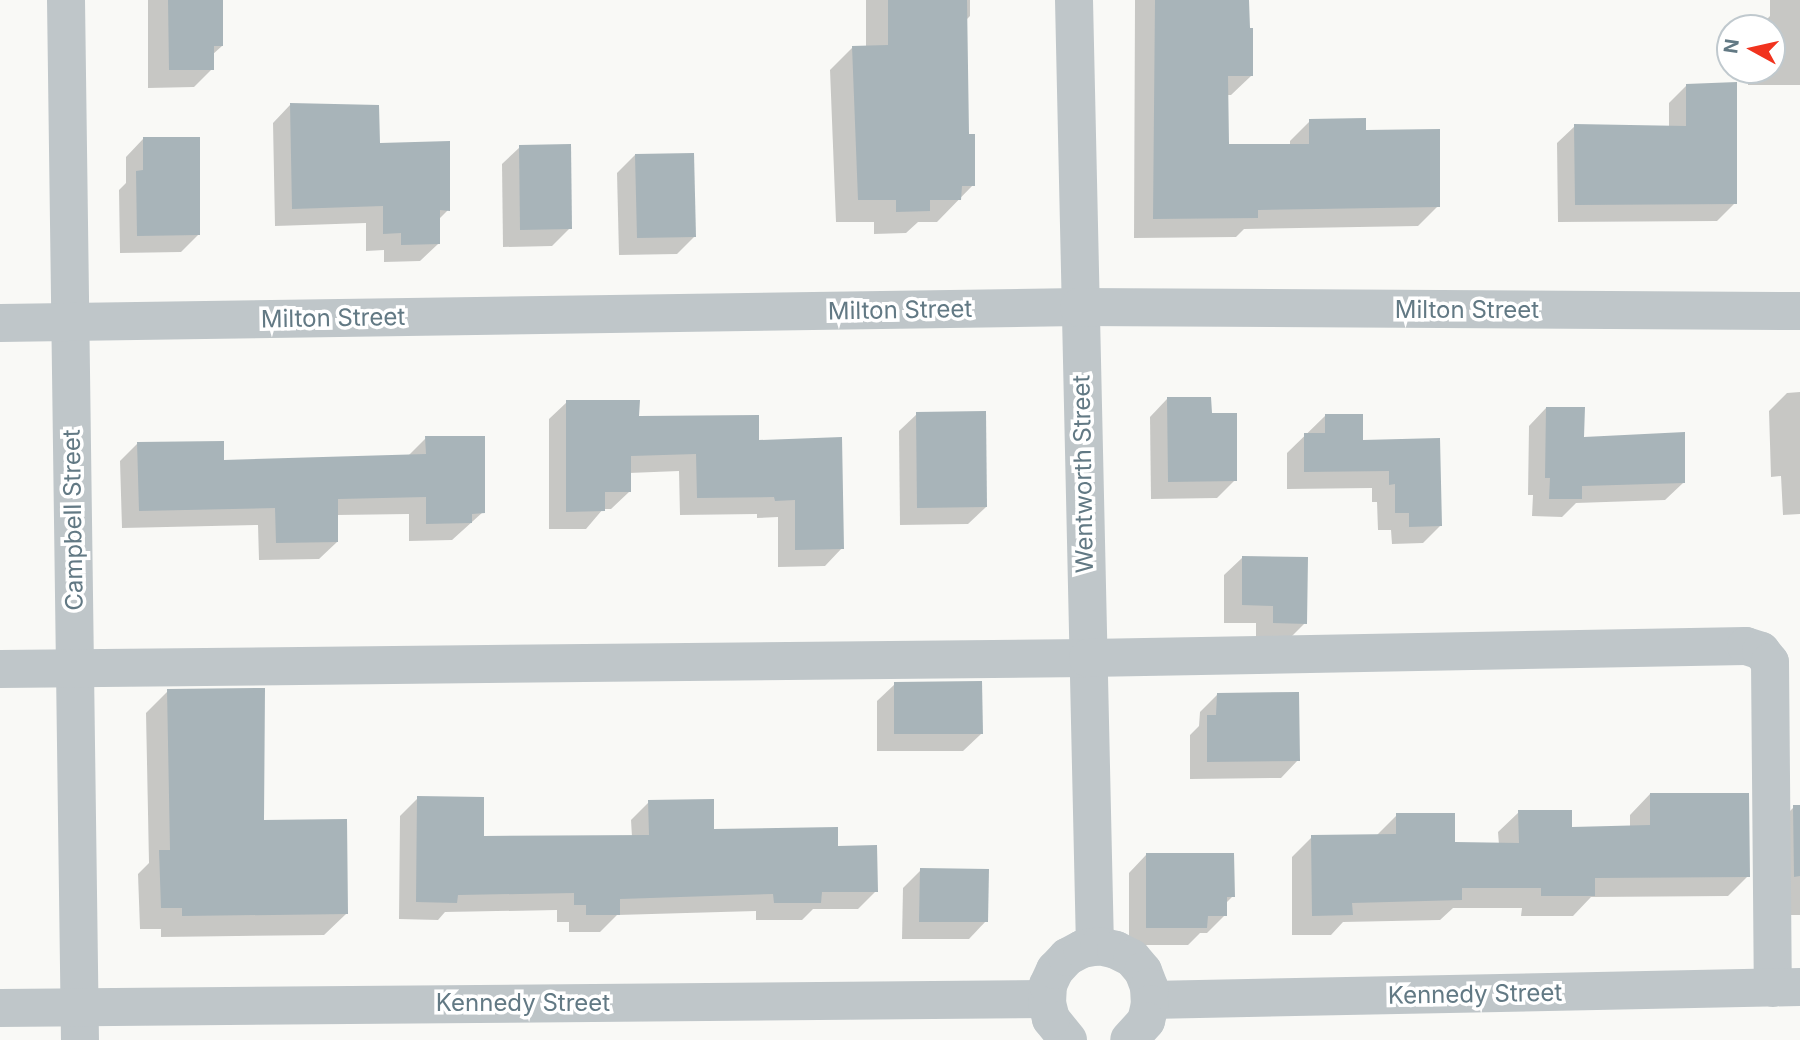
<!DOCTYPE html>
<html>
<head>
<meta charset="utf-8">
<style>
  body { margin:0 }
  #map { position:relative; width:1800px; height:1040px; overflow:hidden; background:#f9f9f6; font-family:Inter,sans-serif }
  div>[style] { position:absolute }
  .shadow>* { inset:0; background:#0003 }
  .building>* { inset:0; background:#a8b4b9 }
  .minor>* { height:38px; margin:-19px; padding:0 19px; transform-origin:19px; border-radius:19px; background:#bfc6c9 }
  span { translate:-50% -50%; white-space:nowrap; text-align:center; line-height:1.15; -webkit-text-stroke:7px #fff; paint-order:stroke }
  .street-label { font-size:24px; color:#627984 }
  .north { position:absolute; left:1716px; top:14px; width:70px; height:70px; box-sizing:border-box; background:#fff; border:2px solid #c0c9ce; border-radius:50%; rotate:278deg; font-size:19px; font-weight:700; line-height:28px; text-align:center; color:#627984 }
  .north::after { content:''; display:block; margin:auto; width:24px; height:32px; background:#f1331e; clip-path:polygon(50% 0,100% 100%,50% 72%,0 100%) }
</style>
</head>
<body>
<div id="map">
  <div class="shadow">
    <div style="clip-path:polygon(148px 0,221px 0,222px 46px,212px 55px,212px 69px,194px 87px,148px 88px)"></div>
    <div style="clip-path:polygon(866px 0,970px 0,970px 16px,965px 21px,967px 136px,973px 185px,937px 222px,918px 222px,906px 233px,874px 234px,874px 222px,836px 222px,830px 70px,853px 47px,866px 47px)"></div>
    <div style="clip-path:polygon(1135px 0,1247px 0,1251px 76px,1231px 95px,1227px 95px,1228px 146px,1290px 146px,1290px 141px,1310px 121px,1364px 132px,1438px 206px,1418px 226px,1244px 229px,1236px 237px,1134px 238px)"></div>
    <div style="clip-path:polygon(1770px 0,1800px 0,1800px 85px,1748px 85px,1748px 70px,1772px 70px,1772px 28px,1758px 28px,1770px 16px)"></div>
    <div style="clip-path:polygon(1687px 85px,1735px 203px,1717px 221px,1558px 222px,1557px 143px,1575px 126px,1669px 127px,1669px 103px)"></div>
    <div style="clip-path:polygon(290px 105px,378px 145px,448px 210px,438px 220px,438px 244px,420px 261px,384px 262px,384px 250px,366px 251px,366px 223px,275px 226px,273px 123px)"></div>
    <div style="clip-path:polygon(143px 139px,199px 234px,181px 252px,120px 253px,119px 190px,126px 183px,126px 157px)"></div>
    <div style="clip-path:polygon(520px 147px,570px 228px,552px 246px,503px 247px,502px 164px)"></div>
    <div style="clip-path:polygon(635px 155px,695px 236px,677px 254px,619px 255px,617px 173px)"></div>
    <div style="clip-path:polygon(1800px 392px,1800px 514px,1783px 515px,1781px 476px,1771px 477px,1769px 411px,1787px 393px)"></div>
    <div style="clip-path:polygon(1167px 399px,1210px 415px,1235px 480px,1217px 498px,1151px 499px,1150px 417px)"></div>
    <div style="clip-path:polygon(567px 402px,758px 442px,842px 548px,825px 566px,778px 567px,778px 517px,757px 518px,757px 514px,680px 515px,679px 471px,629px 473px,629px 492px,611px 509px,603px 509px,586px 529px,549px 529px,549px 419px)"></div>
    <div style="clip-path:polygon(1546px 408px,1583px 439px,1683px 483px,1665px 500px,1576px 503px,1562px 517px,1532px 516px,1533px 495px,1528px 495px,1529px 426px)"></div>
    <div style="clip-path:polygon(917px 414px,986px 507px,968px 524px,900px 525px,899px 431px)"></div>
    <div style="clip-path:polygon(1325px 416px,1362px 442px,1440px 526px,1423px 543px,1392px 544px,1391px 530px,1378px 530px,1377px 502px,1372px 502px,1372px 488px,1287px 489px,1287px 453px)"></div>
    <div style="clip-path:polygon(426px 438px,483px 512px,452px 540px,409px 541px,409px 514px,337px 515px,337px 542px,319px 559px,259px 560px,258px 525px,122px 528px,120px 461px,138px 443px,222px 462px,408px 456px)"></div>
    <div style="clip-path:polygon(1242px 558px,1305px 623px,1287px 641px,1256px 640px,1256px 623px,1224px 623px,1224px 575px)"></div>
    <div style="clip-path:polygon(895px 684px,981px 734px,963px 751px,877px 751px,877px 701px)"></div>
    <div style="clip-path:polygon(168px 691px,263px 822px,346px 914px,324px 935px,161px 937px,161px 929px,140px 929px,138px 874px,149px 863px,146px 713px)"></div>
    <div style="clip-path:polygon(1218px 694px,1298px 760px,1281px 778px,1190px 779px,1190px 735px,1199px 726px,1200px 712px)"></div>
    <div style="clip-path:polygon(1650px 794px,1748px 876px,1728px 896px,1591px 897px,1573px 916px,1521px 916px,1522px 908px,1453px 908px,1440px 920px,1343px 922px,1331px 935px,1292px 935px,1292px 857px,1312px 837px,1376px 836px,1397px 815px,1453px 844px,1499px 845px,1498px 832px,1519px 812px,1570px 828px,1630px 827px,1630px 815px)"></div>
    <div style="clip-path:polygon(418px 798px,482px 837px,632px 837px,631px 820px,649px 802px,713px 830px,836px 848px,876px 891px,858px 909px,813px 909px,802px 920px,756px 920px,756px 911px,617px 915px,600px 932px,569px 932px,569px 922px,557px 922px,557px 910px,445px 912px,438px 920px,399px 919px,400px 816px)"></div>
    <div style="clip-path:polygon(1794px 807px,1800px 807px,1800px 915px,1777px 915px,1776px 825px)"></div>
    <div style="clip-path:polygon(1146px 855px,1233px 896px,1225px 904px,1225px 915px,1207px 933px,1200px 933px,1188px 945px,1129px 945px,1129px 873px)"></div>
    <div style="clip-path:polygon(921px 870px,986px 921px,969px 939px,902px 939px,903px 888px)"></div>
  </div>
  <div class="building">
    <div style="clip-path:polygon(168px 0,223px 0,223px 46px,214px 46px,214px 70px,169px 70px)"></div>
    <div style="clip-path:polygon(888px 0,967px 0,969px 134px,975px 134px,975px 186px,962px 186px,961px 200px,930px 200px,930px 211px,896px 212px,896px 200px,858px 200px,852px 46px,888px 45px)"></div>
    <div style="clip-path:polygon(1155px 0,1249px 0,1250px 28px,1253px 28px,1253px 76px,1228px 76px,1229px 144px,1309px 144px,1309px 119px,1366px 118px,1366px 130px,1440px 129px,1440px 207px,1258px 210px,1258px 218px,1153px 219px)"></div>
    <div style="clip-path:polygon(1737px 82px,1737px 204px,1575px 205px,1574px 124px,1686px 126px,1686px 84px)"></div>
    <div style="clip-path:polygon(290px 103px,379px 105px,380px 143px,450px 141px,450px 211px,440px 210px,440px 244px,401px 245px,401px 233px,383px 234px,383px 206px,292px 209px)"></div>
    <div style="clip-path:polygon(143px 137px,200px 137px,200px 235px,137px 236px,136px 171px,143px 170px)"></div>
    <div style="clip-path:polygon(571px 144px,572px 229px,520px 230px,519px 145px)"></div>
    <div style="clip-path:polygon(694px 153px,696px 237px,637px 238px,635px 154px)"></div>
    <div style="clip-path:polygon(1167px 397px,1211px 397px,1212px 413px,1237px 413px,1237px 481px,1168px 482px)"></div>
    <div style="clip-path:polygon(566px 400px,640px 400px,639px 416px,759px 415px,759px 440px,842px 437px,844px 549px,795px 550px,795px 500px,775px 501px,774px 497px,697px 498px,696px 454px,631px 456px,631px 492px,605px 492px,605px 511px,566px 512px)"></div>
    <div style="clip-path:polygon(1546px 407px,1585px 407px,1584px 437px,1685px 432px,1685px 483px,1582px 486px,1582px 499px,1549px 499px,1550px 478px,1545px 478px)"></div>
    <div style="clip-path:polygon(986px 411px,987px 507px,917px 508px,916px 412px)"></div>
    <div style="clip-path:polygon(1325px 414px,1363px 414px,1363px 440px,1440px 438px,1442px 526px,1409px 527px,1409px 513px,1395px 513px,1395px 484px,1389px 485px,1389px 471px,1304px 472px,1304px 433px,1325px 433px)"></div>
    <div style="clip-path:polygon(425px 436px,485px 436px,485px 513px,472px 514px,472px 523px,426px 524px,426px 497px,338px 499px,338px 542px,276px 543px,275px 508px,139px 511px,137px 442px,224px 441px,224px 460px,426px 454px)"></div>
    <div style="clip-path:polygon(1242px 556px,1308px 557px,1307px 624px,1273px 623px,1273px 606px,1242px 605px)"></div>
    <div style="clip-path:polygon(982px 681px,983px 734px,894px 734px,894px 682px)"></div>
    <div style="clip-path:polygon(265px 688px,264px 820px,347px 819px,348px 914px,182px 916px,182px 908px,161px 908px,159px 850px,170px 850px,167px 689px)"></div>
    <div style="clip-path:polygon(1299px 692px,1300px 761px,1207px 762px,1207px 715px,1216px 715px,1217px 693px)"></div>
    <div style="clip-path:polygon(1650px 793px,1749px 793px,1750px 877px,1595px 878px,1595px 896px,1541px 896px,1541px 888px,1462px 888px,1462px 900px,1352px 903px,1353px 915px,1312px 916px,1311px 835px,1396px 834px,1396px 813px,1455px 813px,1455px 842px,1519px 843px,1518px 810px,1572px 810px,1572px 827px,1650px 825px)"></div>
    <div style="clip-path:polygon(417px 796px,484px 797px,484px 836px,649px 835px,648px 800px,714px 799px,714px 829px,838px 827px,838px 846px,877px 845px,878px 892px,822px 892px,821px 903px,774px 903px,773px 894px,620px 899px,620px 915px,586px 915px,586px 905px,574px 905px,574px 893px,458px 895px,457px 903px,416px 902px)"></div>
    <div style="clip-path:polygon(1793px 805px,1800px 805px,1800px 876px,1794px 877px)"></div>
    <div style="clip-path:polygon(1146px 853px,1234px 853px,1235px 897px,1227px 897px,1227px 916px,1208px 916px,1207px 928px,1146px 928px)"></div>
    <div style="clip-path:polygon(920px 868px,989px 869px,988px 922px,919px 922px)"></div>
  </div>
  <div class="minor">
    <div style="left:66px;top:0;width:1040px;rotate:89.23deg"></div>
    <div style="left:1074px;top:0;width:947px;rotate:88.73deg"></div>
    <div style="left:0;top:323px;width:1079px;rotate:-0.85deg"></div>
    <div style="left:1079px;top:307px;width:721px;rotate:0.32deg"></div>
    <div style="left:0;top:669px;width:1088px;rotate:-0.58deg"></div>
    <div style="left:1088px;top:658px;width:658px;rotate:-1.04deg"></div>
    <div style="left:1746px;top:646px;width:16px;rotate:18deg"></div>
    <div style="left:1761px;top:651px;width:14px;rotate:51deg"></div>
    <div style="left:1770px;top:662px;width:326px;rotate:89.5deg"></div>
    <div style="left:1150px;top:1000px;width:650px;rotate:-1.15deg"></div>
    <div style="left:0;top:1008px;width:1047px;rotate:-0.49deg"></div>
    <div style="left:1068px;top:1040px;width:27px;rotate:-129deg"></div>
    <div style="left:1051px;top:1019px;width:16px;rotate:-104deg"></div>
    <div style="left:1047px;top:1003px;width:18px;rotate:-87deg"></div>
    <div style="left:1048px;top:985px;width:17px;rotate:-65deg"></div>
    <div style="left:1055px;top:970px;width:18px;rotate:-47deg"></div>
    <div style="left:1067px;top:957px;width:17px;rotate:-28deg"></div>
    <div style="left:1082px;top:949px;width:17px;rotate:-10deg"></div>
    <div style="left:1099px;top:946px;width:17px;rotate:13deg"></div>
    <div style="left:1116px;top:950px;width:18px;rotate:27deg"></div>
    <div style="left:1132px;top:958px;width:17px;rotate:50deg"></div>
    <div style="left:1143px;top:971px;width:17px;rotate:69deg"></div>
    <div style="left:1149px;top:987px;width:17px;rotate:87deg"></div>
    <div style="left:1150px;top:1004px;width:17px;rotate:103deg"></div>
    <div style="left:1146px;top:1021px;width:25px;rotate:132deg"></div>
  </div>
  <div class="street-label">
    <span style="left:900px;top:310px;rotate:-1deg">Milton Street</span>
    <span style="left:1467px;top:310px">Milton Street</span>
    <span style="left:333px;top:318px;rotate:-1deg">Milton Street</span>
    <span style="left:1083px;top:474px;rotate:-91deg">Wentworth Street</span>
    <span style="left:73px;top:520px;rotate:-91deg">Campbell Street</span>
    <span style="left:1475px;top:994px;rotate:-1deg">Kennedy Street</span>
    <span style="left:523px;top:1003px">Kennedy Street</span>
  </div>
  <div class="north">N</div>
</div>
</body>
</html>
